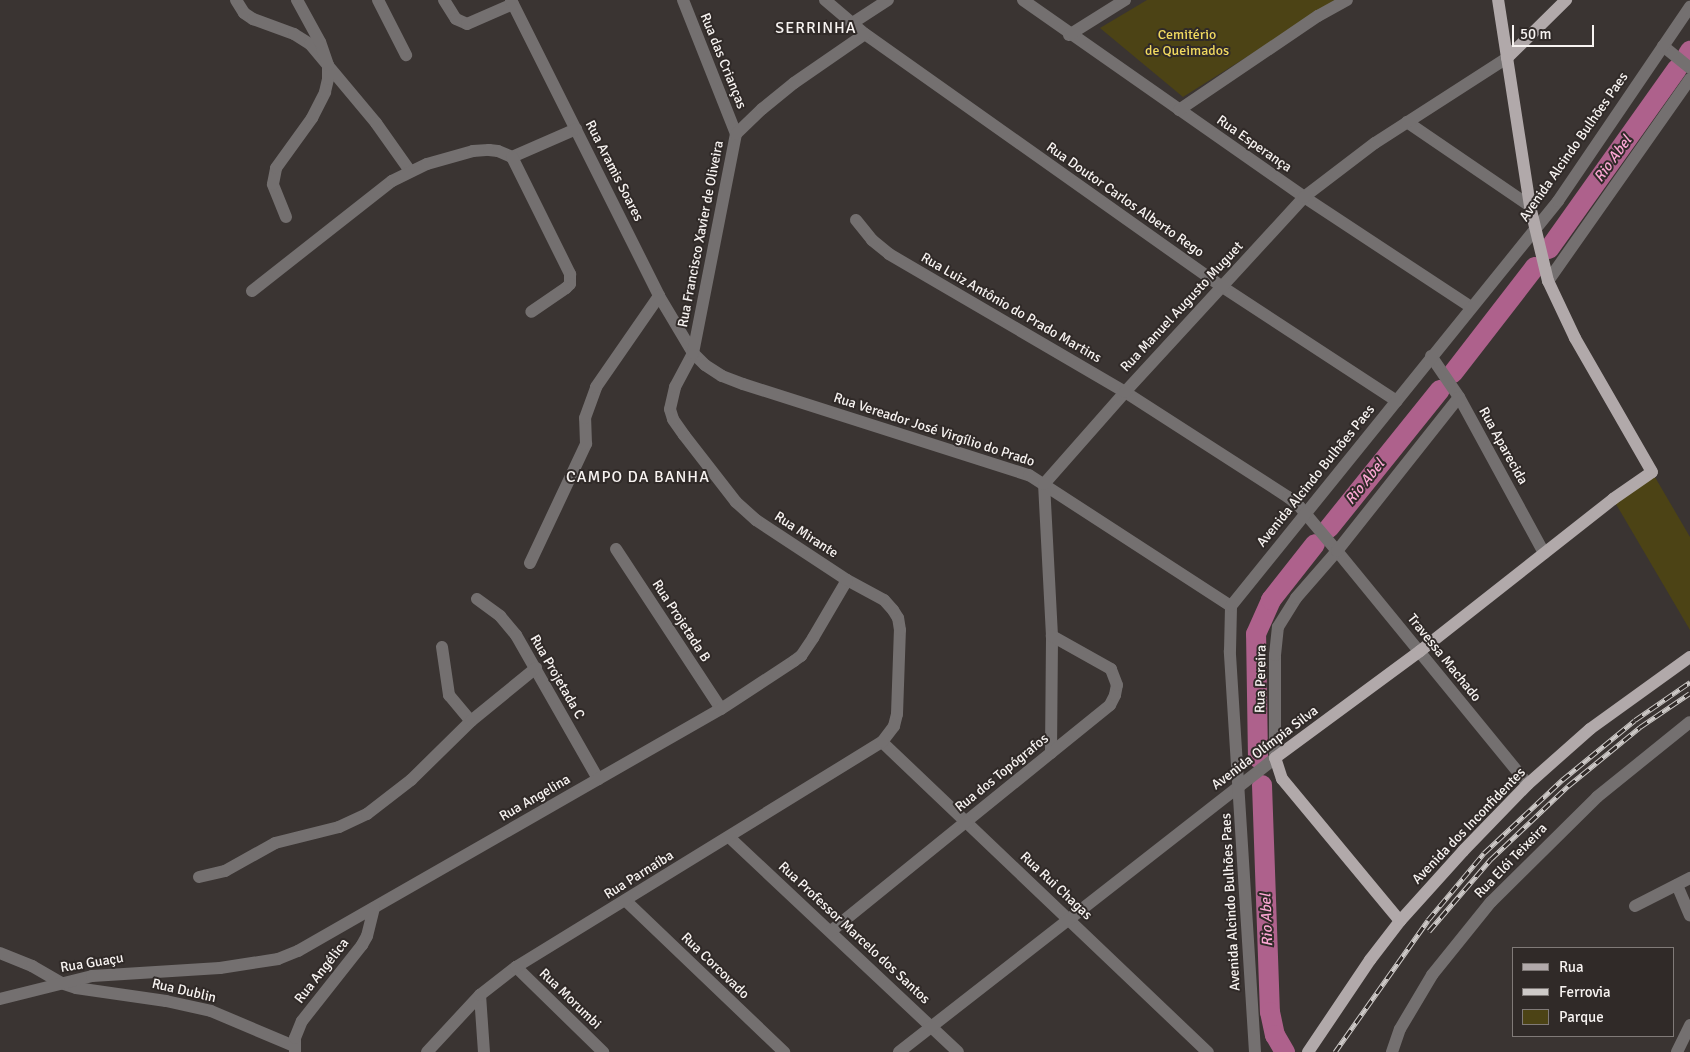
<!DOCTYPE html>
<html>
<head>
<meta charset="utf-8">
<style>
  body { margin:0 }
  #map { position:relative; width:1690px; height:1052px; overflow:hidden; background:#3a3432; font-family:Signika,sans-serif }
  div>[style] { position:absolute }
  .green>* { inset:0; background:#4c4315 }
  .river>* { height:20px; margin:-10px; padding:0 10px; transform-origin:10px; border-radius:10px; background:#ae618c }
  .minor>* { height:12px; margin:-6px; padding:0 6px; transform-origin:6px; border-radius:6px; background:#747070 }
  .major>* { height:12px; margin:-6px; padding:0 6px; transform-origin:6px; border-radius:6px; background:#b1a9aa }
  .rail>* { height:5px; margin-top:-2.5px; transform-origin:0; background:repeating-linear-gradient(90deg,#302a28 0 9px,#cdc9c7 0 18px); box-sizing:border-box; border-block:1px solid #cdc9c7 }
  span { translate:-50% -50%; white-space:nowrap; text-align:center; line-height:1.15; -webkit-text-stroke:4px #302a28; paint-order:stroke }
  .park-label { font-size:14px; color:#f1d95f }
  .street-label { font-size:14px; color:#f7f3f1 }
  .water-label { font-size:15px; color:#fca7d4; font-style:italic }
  .quarter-label { font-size:16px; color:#f7f3f1; letter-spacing:1px }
  .legend { position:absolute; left:1512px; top:947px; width:162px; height:90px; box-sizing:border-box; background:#302a28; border:1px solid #807a78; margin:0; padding:6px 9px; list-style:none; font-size:15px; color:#f7f3f1 }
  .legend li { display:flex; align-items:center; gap:10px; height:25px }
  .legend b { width:25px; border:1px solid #807a78 }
  .scale { position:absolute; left:1512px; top:25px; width:82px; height:22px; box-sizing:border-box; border:2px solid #f7f3f1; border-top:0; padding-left:6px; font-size:15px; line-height:18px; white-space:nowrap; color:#f7f3f1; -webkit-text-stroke:4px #302a28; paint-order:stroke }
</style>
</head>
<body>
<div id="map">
  <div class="green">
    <div style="clip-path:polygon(1147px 0,1337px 0,1183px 97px,1100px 28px)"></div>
    <div style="clip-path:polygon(1652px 472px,1690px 537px,1690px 630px,1613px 499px)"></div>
  </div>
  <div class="river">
    <div style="left:1688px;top:54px;width:4px;rotate:-56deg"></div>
    <div style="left:1549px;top:249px;width:221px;rotate:-54.6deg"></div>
    <div style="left:1453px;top:373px;width:134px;rotate:-52.3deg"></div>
    <div style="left:1329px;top:528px;width:177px;rotate:-51.2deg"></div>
    <div style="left:1258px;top:758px;width:124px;rotate:-90.9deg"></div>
    <div style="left:1256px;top:634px;width:37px;rotate:-66deg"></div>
    <div style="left:1271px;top:600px;width:71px;rotate:-51.8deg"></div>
    <div style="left:1262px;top:785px;width:227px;rotate:88deg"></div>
    <div style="left:1270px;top:1012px;width:24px;rotate:78deg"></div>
    <div style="left:1275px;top:1035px;width:20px;rotate:60deg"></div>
  </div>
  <div class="minor">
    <div style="left:236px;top:0;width:15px;rotate:58deg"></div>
    <div style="left:244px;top:13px;width:11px;rotate:34deg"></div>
    <div style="left:253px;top:19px;width:44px;rotate:20.1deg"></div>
    <div style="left:294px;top:34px;width:19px;rotate:32deg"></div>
    <div style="left:310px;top:44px;width:103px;rotate:50.1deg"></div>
    <div style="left:376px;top:123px;width:59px;rotate:54.7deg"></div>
    <div style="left:378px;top:0;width:62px;rotate:63deg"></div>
    <div style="left:444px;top:0;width:22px;rotate:58deg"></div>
    <div style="left:456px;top:19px;width:12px;rotate:24deg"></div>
    <div style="left:467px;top:24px;width:50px;rotate:-23.5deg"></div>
    <div style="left:511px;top:0;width:331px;rotate:63.4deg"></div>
    <div style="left:659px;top:296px;width:66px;rotate:59.2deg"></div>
    <div style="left:693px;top:353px;width:17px;rotate:45deg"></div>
    <div style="left:705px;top:365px;width:20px;rotate:33deg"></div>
    <div style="left:722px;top:376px;width:22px;rotate:21deg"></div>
    <div style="left:743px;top:384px;width:300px;rotate:17.7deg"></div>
    <div style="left:1029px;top:475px;width:241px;rotate:33deg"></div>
    <div style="left:683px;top:0;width:144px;rotate:68.4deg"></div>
    <div style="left:825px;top:0;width:52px;rotate:40.4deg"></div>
    <div style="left:865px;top:34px;width:436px;rotate:35.3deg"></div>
    <div style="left:1221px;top:286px;width:210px;rotate:33.2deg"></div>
    <div style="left:1023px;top:0;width:343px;rotate:35deg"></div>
    <div style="left:1304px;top:197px;width:200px;rotate:33.4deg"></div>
    <div style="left:851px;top:24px;width:44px;rotate:-33deg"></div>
    <div style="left:1069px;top:35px;width:66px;rotate:-32deg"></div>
    <div style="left:1663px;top:46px;width:35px;rotate:39deg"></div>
    <div style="left:1179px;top:110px;width:168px;rotate:-34.1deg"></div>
    <div style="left:1318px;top:16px;width:33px;rotate:-29deg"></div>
    <div style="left:1407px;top:122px;width:149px;rotate:34.3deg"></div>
    <div style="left:512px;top:157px;width:70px;rotate:-23.6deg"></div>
    <div style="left:286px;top:217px;width:35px;rotate:-112deg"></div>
    <div style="left:273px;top:184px;width:16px;rotate:-79deg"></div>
    <div style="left:276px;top:168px;width:62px;rotate:-54.2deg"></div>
    <div style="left:312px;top:118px;width:29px;rotate:-63deg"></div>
    <div style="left:325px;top:92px;width:13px;rotate:-77deg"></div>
    <div style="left:328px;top:79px;width:14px;rotate:-90deg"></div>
    <div style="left:328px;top:65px;width:24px;rotate:-109deg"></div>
    <div style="left:320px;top:42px;width:48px;rotate:-118.7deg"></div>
    <div style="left:856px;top:220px;width:26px;rotate:51deg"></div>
    <div style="left:872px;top:240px;width:22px;rotate:39deg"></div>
    <div style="left:889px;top:254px;width:273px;rotate:30.3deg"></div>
    <div style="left:1125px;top:392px;width:194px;rotate:32.8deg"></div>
    <div style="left:1288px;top:497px;width:14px;rotate:39deg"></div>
    <div style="left:1299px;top:506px;width:59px;rotate:49.8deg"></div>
    <div style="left:1337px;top:551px;width:301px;rotate:50.7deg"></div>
    <div style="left:1548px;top:281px;width:247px;rotate:-54.9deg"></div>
    <div style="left:252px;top:291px;width:178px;rotate:-38.2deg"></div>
    <div style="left:392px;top:181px;width:39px;rotate:-26deg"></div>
    <div style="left:427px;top:164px;width:48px;rotate:-15.8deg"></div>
    <div style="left:473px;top:151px;width:16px;rotate:-4deg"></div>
    <div style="left:489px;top:150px;width:9px;rotate:6deg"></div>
    <div style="left:498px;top:151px;width:15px;rotate:23deg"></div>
    <div style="left:512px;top:157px;width:131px;rotate:63.6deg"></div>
    <div style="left:570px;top:274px;width:10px;rotate:90deg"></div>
    <div style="left:570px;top:284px;width:6px;rotate:135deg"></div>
    <div style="left:566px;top:288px;width:42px;rotate:145.6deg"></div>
    <div style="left:1431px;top:356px;width:50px;rotate:55.7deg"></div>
    <div style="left:1459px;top:397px;width:178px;rotate:61.4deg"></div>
    <div style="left:616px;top:549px;width:191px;rotate:56.7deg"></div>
    <div style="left:530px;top:563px;width:132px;rotate:-64.8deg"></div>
    <div style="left:586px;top:444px;width:26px;rotate:-92deg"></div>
    <div style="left:585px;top:418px;width:33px;rotate:-70deg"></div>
    <div style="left:596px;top:387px;width:111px;rotate:-55.3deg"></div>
    <div style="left:477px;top:599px;width:29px;rotate:36deg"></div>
    <div style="left:500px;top:616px;width:25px;rotate:50deg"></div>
    <div style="left:516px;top:635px;width:166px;rotate:60.3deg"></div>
    <div style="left:442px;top:647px;width:49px;rotate:81.7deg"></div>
    <div style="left:449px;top:695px;width:34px;rotate:50deg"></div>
    <div style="left:882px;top:742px;width:450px;rotate:43.6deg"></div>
    <div style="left:1051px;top:753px;width:117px;rotate:-89.5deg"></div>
    <div style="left:1052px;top:636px;width:152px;rotate:-93deg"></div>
    <div style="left:1044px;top:484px;width:123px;rotate:-48.6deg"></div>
    <div style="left:1125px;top:392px;width:265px;rotate:-47.4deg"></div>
    <div style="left:1304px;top:197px;width:89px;rotate:-37.3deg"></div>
    <div style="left:1375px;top:143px;width:157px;rotate:-32.8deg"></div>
    <div style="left:729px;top:837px;width:314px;rotate:43.2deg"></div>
    <div style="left:199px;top:877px;width:27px;rotate:-13deg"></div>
    <div style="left:225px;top:871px;width:57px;rotate:-29.2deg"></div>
    <div style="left:275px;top:843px;width:66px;rotate:-14deg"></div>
    <div style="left:339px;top:827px;width:31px;rotate:-25deg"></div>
    <div style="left:367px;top:814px;width:56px;rotate:-37.7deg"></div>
    <div style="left:411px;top:780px;width:84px;rotate:-44.5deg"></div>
    <div style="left:471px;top:721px;width:84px;rotate:-39.2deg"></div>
    <div style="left:1677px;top:885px;width:33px;rotate:67deg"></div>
    <div style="left:626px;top:901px;width:219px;rotate:43.7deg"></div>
    <div style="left:1635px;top:906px;width:62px;rotate:-27deg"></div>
    <div style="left:831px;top:931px;width:359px;rotate:-39deg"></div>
    <div style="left:1110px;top:705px;width:11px;rotate:-63deg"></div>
    <div style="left:1115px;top:695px;width:10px;rotate:-79deg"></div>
    <div style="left:1117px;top:685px;width:17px;rotate:-111deg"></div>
    <div style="left:1111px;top:669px;width:68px;rotate:-150.8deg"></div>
    <div style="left:0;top:953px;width:35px;rotate:22deg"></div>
    <div style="left:32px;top:966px;width:34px;rotate:30deg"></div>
    <div style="left:61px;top:983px;width:16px;rotate:18deg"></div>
    <div style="left:76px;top:988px;width:91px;rotate:8.2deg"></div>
    <div style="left:166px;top:1001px;width:46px;rotate:12.5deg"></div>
    <div style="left:211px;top:1011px;width:90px;rotate:22.9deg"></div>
    <div style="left:516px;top:967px;width:122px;rotate:44.3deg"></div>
    <div style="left:480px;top:995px;width:57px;rotate:86deg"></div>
    <div style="left:0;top:999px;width:95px;rotate:-14deg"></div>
    <div style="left:92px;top:976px;width:128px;rotate:-3.6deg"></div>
    <div style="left:220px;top:968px;width:59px;rotate:-8.8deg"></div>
    <div style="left:278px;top:959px;width:22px;rotate:-22deg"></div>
    <div style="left:298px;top:951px;width:487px;rotate:-29.8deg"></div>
    <div style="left:721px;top:709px;width:87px;rotate:-33.3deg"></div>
    <div style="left:794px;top:661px;width:9px;rotate:-36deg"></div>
    <div style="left:801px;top:656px;width:22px;rotate:-56deg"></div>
    <div style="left:813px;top:638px;width:67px;rotate:-59.6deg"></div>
    <div style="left:295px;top:1052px;width:14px;rotate:-90deg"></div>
    <div style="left:295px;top:1038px;width:18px;rotate:-68deg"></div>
    <div style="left:302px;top:1021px;width:97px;rotate:-51.7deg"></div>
    <div style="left:362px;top:945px;width:10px;rotate:-61deg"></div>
    <div style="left:367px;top:936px;width:29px;rotate:-76deg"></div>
    <div style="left:427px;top:1052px;width:78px;rotate:-47.1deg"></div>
    <div style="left:480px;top:995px;width:46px;rotate:-37.9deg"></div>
    <div style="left:516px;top:967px;width:430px;rotate:-31.6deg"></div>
    <div style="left:882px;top:742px;width:20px;rotate:-53deg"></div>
    <div style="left:894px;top:726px;width:12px;rotate:-76deg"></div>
    <div style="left:897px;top:714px;width:84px;rotate:-88deg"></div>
    <div style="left:900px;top:630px;width:12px;rotate:-99deg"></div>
    <div style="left:898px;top:618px;width:9px;rotate:-122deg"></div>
    <div style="left:893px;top:610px;width:13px;rotate:-132deg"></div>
    <div style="left:884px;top:600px;width:42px;rotate:-151.6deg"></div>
    <div style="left:847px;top:580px;width:109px;rotate:-146.6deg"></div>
    <div style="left:756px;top:520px;width:27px;rotate:-138deg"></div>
    <div style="left:736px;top:502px;width:85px;rotate:-127.8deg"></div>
    <div style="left:684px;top:435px;width:19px;rotate:-125deg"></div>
    <div style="left:673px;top:419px;width:10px;rotate:-107deg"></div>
    <div style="left:670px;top:409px;width:23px;rotate:-77deg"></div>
    <div style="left:675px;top:387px;width:38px;rotate:-62deg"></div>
    <div style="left:693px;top:353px;width:223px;rotate:-78.9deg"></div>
    <div style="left:736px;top:134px;width:36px;rotate:-44deg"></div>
    <div style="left:762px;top:109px;width:41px;rotate:-39.1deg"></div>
    <div style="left:794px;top:83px;width:86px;rotate:-34.6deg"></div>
    <div style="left:899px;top:1052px;width:477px;rotate:-38deg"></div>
    <div style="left:1275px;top:758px;width:103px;rotate:-90deg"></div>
    <div style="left:1275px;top:655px;width:28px;rotate:-84deg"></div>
    <div style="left:1278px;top:627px;width:34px;rotate:-58deg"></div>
    <div style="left:1296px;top:598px;width:62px;rotate:-48.9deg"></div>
    <div style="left:1337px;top:551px;width:196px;rotate:-51.6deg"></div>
    <div style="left:1255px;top:1052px;width:402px;rotate:-93.6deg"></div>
    <div style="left:1230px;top:651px;width:45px;rotate:-88.7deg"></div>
    <div style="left:1231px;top:606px;width:521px;rotate:-51.08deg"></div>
    <div style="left:1558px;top:201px;width:235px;rotate:-55.8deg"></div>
    <div style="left:1392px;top:1052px;width:24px;rotate:-71deg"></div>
    <div style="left:1400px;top:1029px;width:63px;rotate:-59.3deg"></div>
    <div style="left:1432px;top:975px;width:94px;rotate:-51.1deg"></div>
    <div style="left:1491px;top:902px;width:149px;rotate:-44.7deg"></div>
    <div style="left:1597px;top:797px;width:119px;rotate:-38.9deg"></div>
    <div style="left:1677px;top:1052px;width:30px;rotate:-64deg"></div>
  </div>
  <div class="major">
    <div style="left:1507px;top:58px;width:83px;rotate:-44.5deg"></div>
    <div style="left:1400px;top:921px;width:185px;rotate:-129.7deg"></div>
    <div style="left:1282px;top:779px;width:22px;rotate:-108deg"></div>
    <div style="left:1275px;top:758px;width:180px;rotate:-36.4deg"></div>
    <div style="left:1420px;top:651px;width:246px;rotate:-38.2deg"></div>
    <div style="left:1613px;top:499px;width:47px;rotate:-34.7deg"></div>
    <div style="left:1652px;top:472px;width:155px;rotate:-119.9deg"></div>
    <div style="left:1575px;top:338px;width:63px;rotate:-115.3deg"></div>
    <div style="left:1548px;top:281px;width:77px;rotate:-103.5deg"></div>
    <div style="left:1530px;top:206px;width:208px;rotate:-98.8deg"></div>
    <div style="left:1308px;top:1052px;width:111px;rotate:-56deg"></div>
    <div style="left:1370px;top:960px;width:49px;rotate:-52.4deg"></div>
    <div style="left:1400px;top:921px;width:94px;rotate:-48deg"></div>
    <div style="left:1463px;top:851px;width:93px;rotate:-45.9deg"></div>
    <div style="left:1528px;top:784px;width:83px;rotate:-41.6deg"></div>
    <div style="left:1590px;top:729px;width:123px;rotate:-35.8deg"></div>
  </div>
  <div class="rail">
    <div style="left:1429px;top:931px;width:95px;rotate:-49.3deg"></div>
    <div style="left:1491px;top:859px;width:106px;rotate:-43.5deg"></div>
    <div style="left:1568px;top:786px;width:93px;rotate:-39.3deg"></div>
    <div style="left:1640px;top:727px;width:60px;rotate:-34.2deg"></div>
    <div style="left:1335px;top:1052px;width:161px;rotate:-54.8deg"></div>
    <div style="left:1428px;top:920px;width:87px;rotate:-50.1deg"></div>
    <div style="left:1484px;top:853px;width:107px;rotate:-43.1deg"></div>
    <div style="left:1562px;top:780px;width:94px;rotate:-39.4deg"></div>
    <div style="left:1635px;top:720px;width:67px;rotate:-34.6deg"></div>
  </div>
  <div class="park-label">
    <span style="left:1187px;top:43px">Cemitério<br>de Queimados</span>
  </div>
  <div class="street-label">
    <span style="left:723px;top:61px;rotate:68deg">Rua das Crianças</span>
    <span style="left:1254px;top:144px;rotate:35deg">Rua Esperança</span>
    <span style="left:1574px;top:147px;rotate:-55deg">Avenida Alcindo Bulhões Paes</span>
    <span style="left:614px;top:171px;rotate:63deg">Rua Aramis Soares</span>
    <span style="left:1125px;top:200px;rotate:35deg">Rua Doutor Carlos Alberto Rego</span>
    <span style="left:701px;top:234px;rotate:-79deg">Rua Francisco Xavier de Oliveira</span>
    <span style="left:1182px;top:307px;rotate:-47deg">Rua Manuel Augusto Muguet</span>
    <span style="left:1011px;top:308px;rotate:30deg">Rua Luiz Antônio do Prado Martins</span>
    <span style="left:934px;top:430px;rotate:18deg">Rua Vereador José Virgílio do Prado</span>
    <span style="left:1503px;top:446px;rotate:61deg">Rua Aparecida</span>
    <span style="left:1316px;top:476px;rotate:-51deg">Avenida Alcindo Bulhões Paes</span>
    <span style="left:806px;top:535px;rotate:33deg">Rua Mirante</span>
    <span style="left:681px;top:621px;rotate:57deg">Rua Projetada B</span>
    <span style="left:1444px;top:658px;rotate:51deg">Travessa Machado</span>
    <span style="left:557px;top:677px;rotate:60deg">Rua Projetada C</span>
    <span style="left:1261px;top:679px;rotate:-89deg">Rua Pereira</span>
    <span style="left:1265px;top:748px;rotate:-37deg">Avenida Olímpia Silva</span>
    <span style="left:1002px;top:773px;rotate:-39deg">Rua dos Topógrafos</span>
    <span style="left:535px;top:798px;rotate:-30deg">Rua Angelina</span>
    <span style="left:1469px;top:826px;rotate:-46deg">Avenida dos Inconfidentes</span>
    <span style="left:1511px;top:861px;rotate:-46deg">Rua Elói Teixeira</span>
    <span style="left:639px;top:875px;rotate:-32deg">Rua Parnaíba</span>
    <span style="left:1056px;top:886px;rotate:43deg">Rua Rui Chagas</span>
    <span style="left:1231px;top:902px;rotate:-93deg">Avenida Alcindo Bulhões Paes</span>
    <span style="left:854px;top:933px;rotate:43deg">Rua Professor Marcelo dos Santos</span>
    <span style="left:92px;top:963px;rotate:-9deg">Rua Guaçu</span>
    <span style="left:715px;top:966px;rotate:44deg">Rua Corcovado</span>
    <span style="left:322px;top:971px;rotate:-52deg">Rua Angélica</span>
    <span style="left:184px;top:991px;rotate:13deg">Rua Dublin</span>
    <span style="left:570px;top:999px;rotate:44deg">Rua Morumbi</span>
  </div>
  <div class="water-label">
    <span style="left:1613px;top:159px;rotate:-54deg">Rio Abel</span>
    <span style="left:1365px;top:482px;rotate:-51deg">Rio Abel</span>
    <span style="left:1267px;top:920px;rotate:-92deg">Rio Abel</span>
  </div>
  <div class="quarter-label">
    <span style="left:816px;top:28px">SERRINHA</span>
    <span style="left:638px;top:477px">CAMPO DA BANHA</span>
  </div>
  <ul class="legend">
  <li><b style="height:6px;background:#b1a9aa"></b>Rua</li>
  <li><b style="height:6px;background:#cdc9c7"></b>Ferrovia</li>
  <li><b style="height:14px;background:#4c4315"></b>Parque</li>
  </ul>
  <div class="scale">50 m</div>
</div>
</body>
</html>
